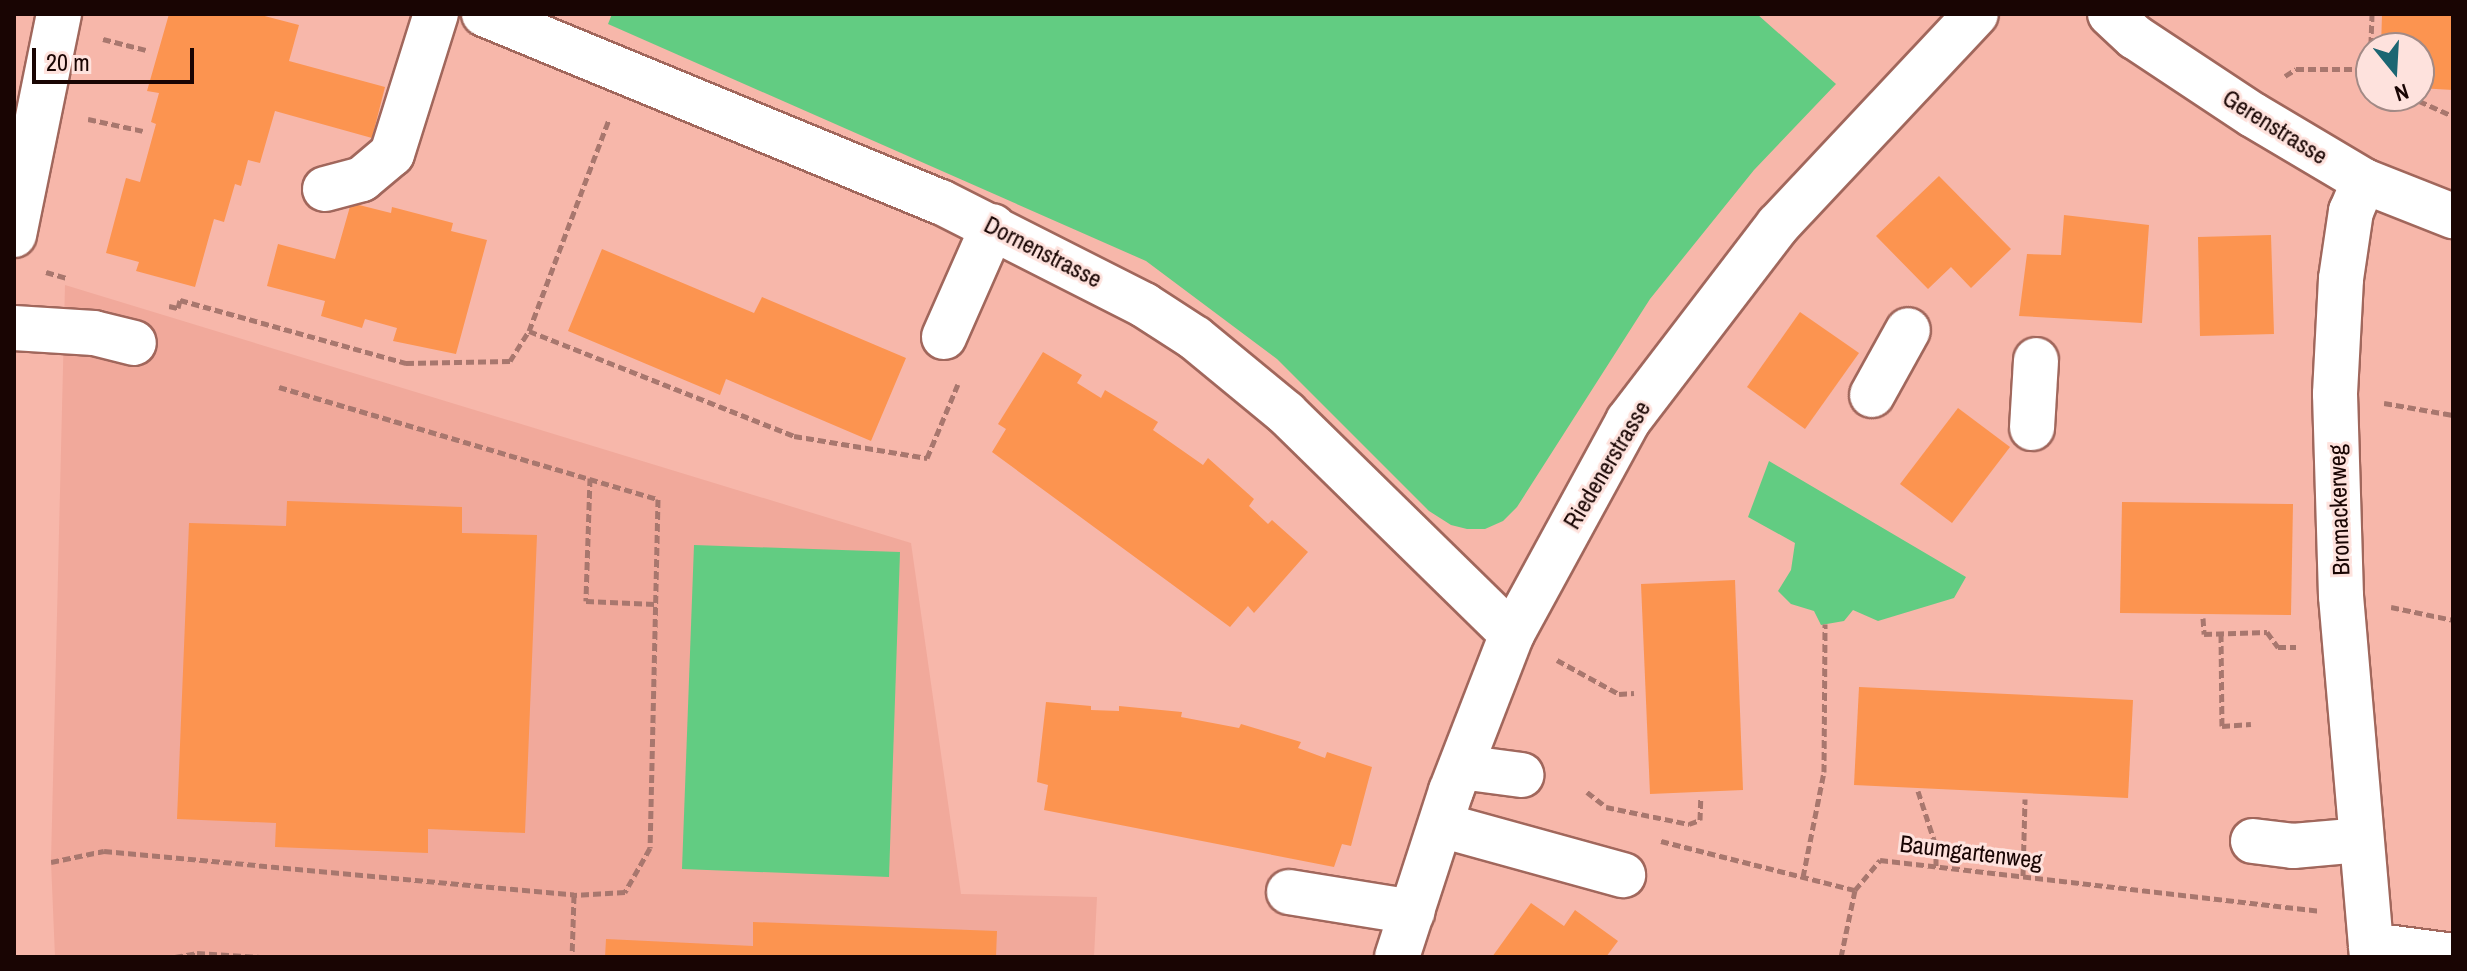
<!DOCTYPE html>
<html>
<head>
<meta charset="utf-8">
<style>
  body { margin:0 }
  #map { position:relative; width:2467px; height:971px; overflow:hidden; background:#f7b7aa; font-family:"Archivo Narrow",sans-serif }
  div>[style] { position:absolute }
  .built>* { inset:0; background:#f1a99b }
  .green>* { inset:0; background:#62cc82 }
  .building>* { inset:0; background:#fc9450 }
  .path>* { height:5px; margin-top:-2.5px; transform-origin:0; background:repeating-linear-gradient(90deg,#a8776e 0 8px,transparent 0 12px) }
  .roads { filter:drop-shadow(2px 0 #a1675c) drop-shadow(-2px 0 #a1675c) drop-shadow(0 2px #a1675c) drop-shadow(0 -2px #a1675c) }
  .minor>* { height:44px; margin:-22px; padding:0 22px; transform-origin:22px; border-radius:22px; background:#fff }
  span { translate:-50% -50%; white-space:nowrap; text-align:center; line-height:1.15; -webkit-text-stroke:6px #fee2dd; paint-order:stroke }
  .street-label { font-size:24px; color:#190503 }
  .frame { position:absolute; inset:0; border:16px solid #190503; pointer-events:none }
  .north { position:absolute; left:2355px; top:32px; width:80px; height:80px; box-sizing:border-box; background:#fee2dd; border:2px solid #a28a86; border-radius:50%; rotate:162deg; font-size:22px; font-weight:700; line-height:32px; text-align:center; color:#190503 }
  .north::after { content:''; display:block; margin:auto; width:28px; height:36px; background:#1c6672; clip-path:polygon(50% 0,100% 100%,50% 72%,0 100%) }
  .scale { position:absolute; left:32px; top:48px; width:162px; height:36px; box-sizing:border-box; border:4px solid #190503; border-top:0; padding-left:10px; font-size:24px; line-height:28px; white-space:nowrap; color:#190503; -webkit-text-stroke:6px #fee2dd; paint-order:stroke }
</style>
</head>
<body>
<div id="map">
  <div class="built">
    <div style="clip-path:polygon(65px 285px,911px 543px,961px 894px,1097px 897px,1094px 957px,55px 957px,51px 862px)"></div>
  </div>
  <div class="green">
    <div style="clip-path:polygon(612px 14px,1757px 14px,1836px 84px,1754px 170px,1650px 299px,1517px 507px,1503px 521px,1485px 529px,1467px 529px,1451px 525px,1429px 511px,1277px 359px,1146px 261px,608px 24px)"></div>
    <div style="clip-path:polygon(1769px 461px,1966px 577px,1954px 598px,1878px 621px,1853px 610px,1844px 621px,1821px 625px,1814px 611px,1791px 604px,1778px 591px,1791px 570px,1795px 543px,1748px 517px)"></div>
    <div style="clip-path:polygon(694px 545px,900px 552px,889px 877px,682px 869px)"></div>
  </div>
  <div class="building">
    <div style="clip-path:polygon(169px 14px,257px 14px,299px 25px,289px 61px,385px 87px,372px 138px,275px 111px,260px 163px,248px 160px,241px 186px,235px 184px,224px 222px,214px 219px,195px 287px,136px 271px,139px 262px,106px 253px,126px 178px,140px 182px,156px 124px,151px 122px,159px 93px,147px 91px)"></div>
    <div style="clip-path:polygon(2382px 14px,2453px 14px,2453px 90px,2419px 88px,2419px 48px,2381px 48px)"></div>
    <div style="clip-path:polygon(1939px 176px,2011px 249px,1971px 288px,1951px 267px,1928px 289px,1876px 236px)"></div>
    <div style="clip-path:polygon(351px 203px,391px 213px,392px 207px,453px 223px,451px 231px,487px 240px,456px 354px,393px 341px,397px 328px,365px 319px,362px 328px,321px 316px,325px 301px,267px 286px,278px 244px,335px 259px)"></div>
    <div style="clip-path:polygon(2064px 215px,2149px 225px,2142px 323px,2019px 316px,2027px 254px,2061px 255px)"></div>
    <div style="clip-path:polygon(2271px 235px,2274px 334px,2200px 336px,2198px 237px)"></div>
    <div style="clip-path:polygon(602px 249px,754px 313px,762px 297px,906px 358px,871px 441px,726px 379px,720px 395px,568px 331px)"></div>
    <div style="clip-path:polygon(1800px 312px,1859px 353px,1805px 429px,1747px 387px)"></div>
    <div style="clip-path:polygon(1043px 352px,1082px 375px,1077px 383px,1101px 398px,1105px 390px,1158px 422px,1153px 430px,1203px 465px,1208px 458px,1254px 499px,1249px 506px,1268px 524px,1272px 520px,1308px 552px,1254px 613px,1248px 606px,1230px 627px,992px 452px,1006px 429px,998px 424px)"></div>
    <div style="clip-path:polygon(1958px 408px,2010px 447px,1952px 523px,1900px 484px)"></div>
    <div style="clip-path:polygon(287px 501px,462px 507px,462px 533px,537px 535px,525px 833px,428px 829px,428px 853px,275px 847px,276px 823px,177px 819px,189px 523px,286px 526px)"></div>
    <div style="clip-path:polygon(2122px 502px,2293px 504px,2291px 615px,2120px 613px)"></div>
    <div style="clip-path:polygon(1735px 580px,1743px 790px,1650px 794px,1641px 584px)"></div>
    <div style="clip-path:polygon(1859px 687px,2133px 700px,2128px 798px,1854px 785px)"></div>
    <div style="clip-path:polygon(1046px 702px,1091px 706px,1091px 710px,1119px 711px,1119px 706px,1182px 712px,1181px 717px,1239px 728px,1241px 724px,1301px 742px,1298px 748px,1325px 758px,1327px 752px,1372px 767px,1351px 846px,1342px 844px,1334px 867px,1044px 810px,1048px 785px,1037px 782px)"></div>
    <div style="clip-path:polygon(1531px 903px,1564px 926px,1575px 910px,1618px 941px,1606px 957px,1492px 957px)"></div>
    <div style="clip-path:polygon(753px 922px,997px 931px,996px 957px,605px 957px,606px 939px,753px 946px)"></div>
  </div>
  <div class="path">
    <div style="left:103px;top:39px;width:44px;rotate:14.3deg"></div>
    <div style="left:2370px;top:69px;width:55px;rotate:-87.9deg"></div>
    <div style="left:2285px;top:76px;width:13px;rotate:-32deg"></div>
    <div style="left:2296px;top:69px;width:75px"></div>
    <div style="left:2408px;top:96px;width:49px;rotate:24deg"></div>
    <div style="left:88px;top:119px;width:56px;rotate:12.3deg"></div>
    <div style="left:46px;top:272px;width:22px;rotate:16deg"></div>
    <div style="left:169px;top:306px;width:9px;rotate:13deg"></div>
    <div style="left:178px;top:308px;width:8px;rotate:-76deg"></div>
    <div style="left:180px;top:300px;width:235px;rotate:15.6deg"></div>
    <div style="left:406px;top:363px;width:104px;rotate:-1.1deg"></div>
    <div style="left:510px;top:361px;width:36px;rotate:-58deg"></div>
    <div style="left:529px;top:331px;width:227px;rotate:-69.3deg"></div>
    <div style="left:529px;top:331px;width:285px;rotate:21.6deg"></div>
    <div style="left:794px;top:436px;width:135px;rotate:9.4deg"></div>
    <div style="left:927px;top:458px;width:80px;rotate:-67.3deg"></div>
    <div style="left:279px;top:387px;width:395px;rotate:16.5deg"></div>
    <div style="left:658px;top:499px;width:349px;rotate:91.3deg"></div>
    <div style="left:650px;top:848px;width:51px;rotate:119.6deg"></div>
    <div style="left:625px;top:892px;width:51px;rotate:176.6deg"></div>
    <div style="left:2384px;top:403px;width:70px;rotate:9.9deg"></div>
    <div style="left:590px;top:478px;width:123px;rotate:91.9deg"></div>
    <div style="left:586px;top:601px;width:69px;rotate:2.5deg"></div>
    <div style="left:2391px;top:607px;width:63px;rotate:11.8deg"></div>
    <div style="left:2203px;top:618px;width:16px;rotate:86deg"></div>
    <div style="left:2204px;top:634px;width:63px;rotate:-1.8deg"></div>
    <div style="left:2267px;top:632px;width:19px;rotate:54deg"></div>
    <div style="left:2278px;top:647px;width:18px"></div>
    <div style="left:2221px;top:634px;width:92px;rotate:89.4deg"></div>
    <div style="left:2222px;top:726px;width:29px;rotate:-4deg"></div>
    <div style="left:1557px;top:660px;width:71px;rotate:28.7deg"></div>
    <div style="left:1619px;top:694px;width:15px;rotate:-4deg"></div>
    <div style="left:1918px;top:791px;width:58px;rotate:71.9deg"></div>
    <div style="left:1936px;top:846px;width:20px;rotate:90deg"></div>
    <div style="left:1587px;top:792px;width:24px;rotate:38deg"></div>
    <div style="left:1606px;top:807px;width:85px;rotate:11.6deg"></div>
    <div style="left:1689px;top:824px;width:12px;rotate:-20deg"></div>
    <div style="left:1700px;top:820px;width:23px;rotate:-88deg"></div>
    <div style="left:1661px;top:841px;width:200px;rotate:14.2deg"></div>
    <div style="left:1855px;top:890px;width:39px;rotate:-50deg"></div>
    <div style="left:1880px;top:860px;width:442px;rotate:6.6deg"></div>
    <div style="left:51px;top:862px;width:54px;rotate:-11.7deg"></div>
    <div style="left:104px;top:851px;width:472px;rotate:5.3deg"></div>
    <div style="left:574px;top:895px;width:62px;rotate:91.8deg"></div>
    <div style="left:2023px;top:876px;width:77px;rotate:-88.5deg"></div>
    <div style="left:1803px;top:877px;width:107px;rotate:-78.7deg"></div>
    <div style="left:1824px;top:772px;width:148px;rotate:-89.6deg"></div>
    <div style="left:175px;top:957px;width:22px;rotate:-10deg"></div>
    <div style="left:197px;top:953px;width:63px;rotate:3.6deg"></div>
    <div style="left:1841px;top:957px;width:68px;rotate:-78.2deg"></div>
  </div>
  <div class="roads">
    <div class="minor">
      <div style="left:484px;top:14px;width:494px;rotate:22.4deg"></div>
      <div style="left:941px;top:202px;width:228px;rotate:26.9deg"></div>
      <div style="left:1144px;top:305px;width:61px;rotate:32.9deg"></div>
      <div style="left:1195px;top:338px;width:118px;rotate:39.5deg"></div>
      <div style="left:1286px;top:413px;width:316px;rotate:44.4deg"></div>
      <div style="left:2110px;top:14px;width:34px;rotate:43deg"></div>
      <div style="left:2135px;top:37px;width:141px;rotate:33.5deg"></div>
      <div style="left:2253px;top:115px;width:129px;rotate:30.7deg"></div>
      <div style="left:2364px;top:181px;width:96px;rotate:21.5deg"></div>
      <div style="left:2364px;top:181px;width:33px;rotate:113deg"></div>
      <div style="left:2351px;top:211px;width:69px;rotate:98.4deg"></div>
      <div style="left:2341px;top:279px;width:115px;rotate:93deg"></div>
      <div style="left:2335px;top:394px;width:202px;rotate:88.3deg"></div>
      <div style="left:2341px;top:596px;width:362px;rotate:85.1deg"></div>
      <div style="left:325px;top:189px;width:38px;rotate:-15deg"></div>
      <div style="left:362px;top:179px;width:39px;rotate:-40deg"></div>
      <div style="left:392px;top:154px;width:147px;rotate:-72.6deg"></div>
      <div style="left:14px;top:235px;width:226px;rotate:-78.5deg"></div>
      <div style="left:14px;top:328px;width:80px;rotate:3.6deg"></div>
      <div style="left:94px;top:333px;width:41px;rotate:14deg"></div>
      <div style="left:944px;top:337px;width:121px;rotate:-66.2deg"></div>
      <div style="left:1872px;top:395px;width:74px;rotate:-61deg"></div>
      <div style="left:2032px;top:428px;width:68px;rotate:-86.6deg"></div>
      <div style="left:1461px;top:767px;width:61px;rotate:7.6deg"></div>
      <div style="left:1441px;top:825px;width:189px;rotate:15.4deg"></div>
      <div style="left:2253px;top:841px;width:40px;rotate:7.1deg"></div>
      <div style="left:2293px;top:846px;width:67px;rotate:-5.1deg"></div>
      <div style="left:1289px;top:892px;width:125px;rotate:9.2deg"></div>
      <div style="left:2371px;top:945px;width:83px;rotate:7.6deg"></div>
      <div style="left:1397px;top:957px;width:175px;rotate:-72deg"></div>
      <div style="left:1451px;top:791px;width:168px;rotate:-68.8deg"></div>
      <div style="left:1512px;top:634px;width:243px;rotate:-61.4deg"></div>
      <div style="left:1628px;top:421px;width:247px;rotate:-52.6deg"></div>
      <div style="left:1778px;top:225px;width:289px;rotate:-46.8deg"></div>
    </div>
  </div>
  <div class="street-label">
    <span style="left:2275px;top:127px;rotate:32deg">Gerenstrasse</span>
    <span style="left:1043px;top:252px;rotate:27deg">Dornenstrasse</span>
    <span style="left:1607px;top:465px;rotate:-59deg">Riedenerstrasse</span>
    <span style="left:2339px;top:510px;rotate:-92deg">Bromackerweg</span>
    <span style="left:1971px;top:852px;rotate:7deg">Baumgartenweg</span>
  </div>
  <div class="frame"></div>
  <div class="north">N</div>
  <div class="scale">20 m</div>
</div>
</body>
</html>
